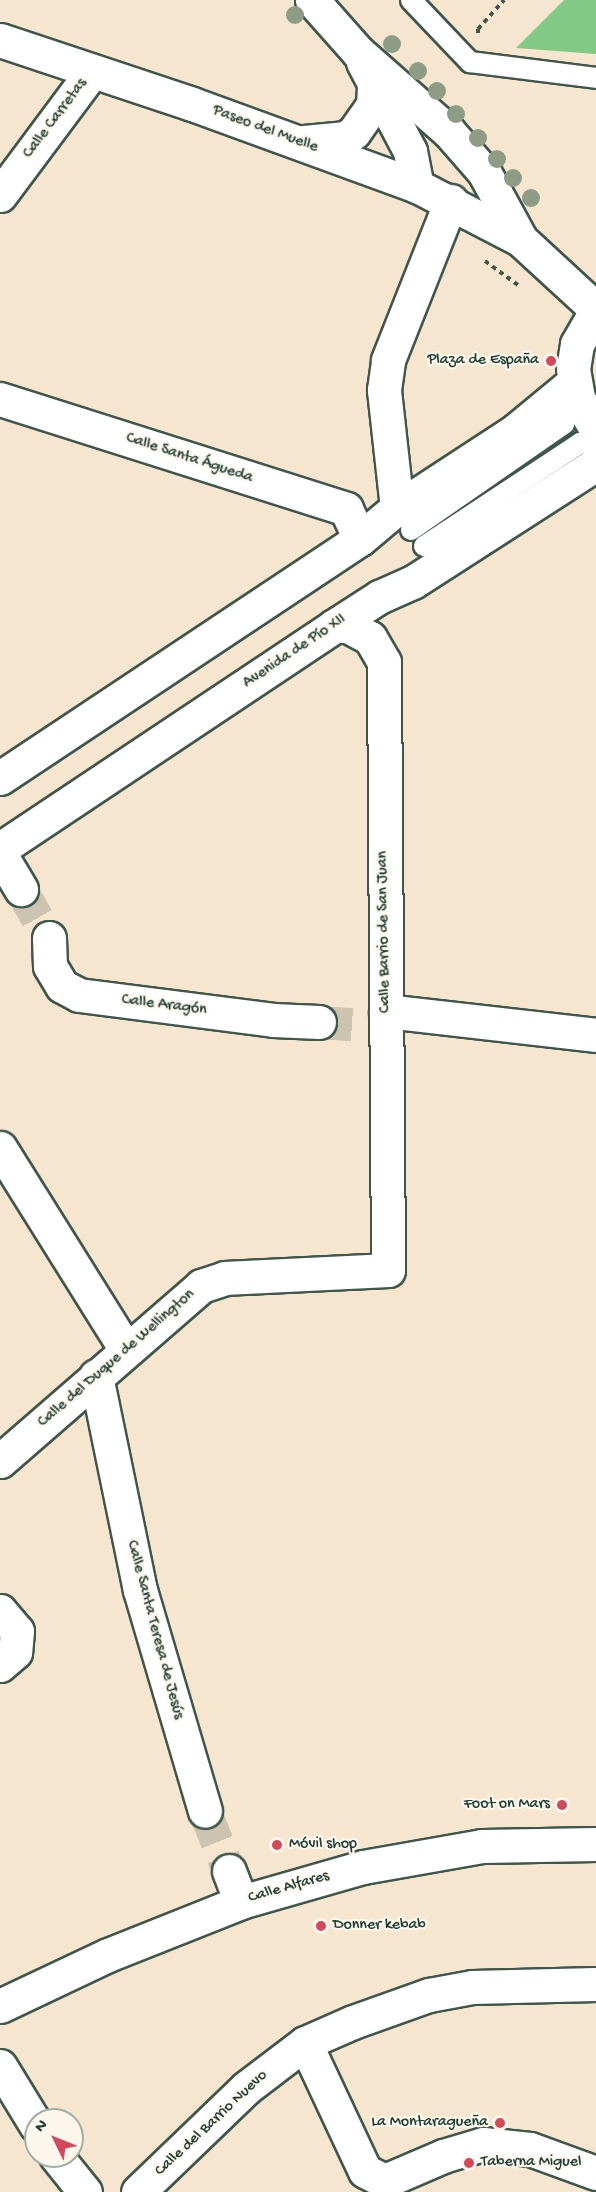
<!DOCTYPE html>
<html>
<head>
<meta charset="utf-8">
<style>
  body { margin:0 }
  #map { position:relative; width:596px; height:2192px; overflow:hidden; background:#f7e6cf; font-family:"Gochi Hand",sans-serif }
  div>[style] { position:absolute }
  .green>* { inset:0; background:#81c985 }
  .street-tunnel>* { height:33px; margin-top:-16.5px; transform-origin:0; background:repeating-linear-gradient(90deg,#ccc4b0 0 33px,transparent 0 49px) }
  .path>* { height:4px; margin-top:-2px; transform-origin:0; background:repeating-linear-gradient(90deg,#3f564b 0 4.5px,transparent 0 9px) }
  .roads { filter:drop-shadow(2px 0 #3f564b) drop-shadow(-2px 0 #3f564b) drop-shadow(0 2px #3f564b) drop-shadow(0 -2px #3f564b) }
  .lane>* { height:20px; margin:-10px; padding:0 10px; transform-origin:10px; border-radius:10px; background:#fff }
  .street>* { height:33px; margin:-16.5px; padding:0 16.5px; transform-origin:16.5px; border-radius:16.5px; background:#fff }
  .secondary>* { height:33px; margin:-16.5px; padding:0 16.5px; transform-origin:16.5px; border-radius:16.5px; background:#fff }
  .trees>* { width:18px; height:18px; margin:-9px; border-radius:50%; background:#8e9c85 }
  .dots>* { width:16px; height:16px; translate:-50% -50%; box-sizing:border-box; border:3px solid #fbf7ec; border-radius:50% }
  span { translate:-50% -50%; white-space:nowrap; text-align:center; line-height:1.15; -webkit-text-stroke:4.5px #fbf7ec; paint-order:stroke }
  .street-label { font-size:16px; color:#1f3d34 }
  .poi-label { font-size:16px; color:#1f3d34 }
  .right { translate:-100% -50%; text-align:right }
  .left { translate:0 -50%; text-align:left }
  .north { position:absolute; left:24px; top:2108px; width:60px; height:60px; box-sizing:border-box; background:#fbf7ec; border:2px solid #a3ada2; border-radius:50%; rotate:313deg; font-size:16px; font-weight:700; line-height:24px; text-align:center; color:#1f3d34 }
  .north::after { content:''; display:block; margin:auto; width:21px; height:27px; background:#d1495b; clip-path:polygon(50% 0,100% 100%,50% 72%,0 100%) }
</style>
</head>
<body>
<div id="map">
  <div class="green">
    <div style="clip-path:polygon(564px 0,596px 0,596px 54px,516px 48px)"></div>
  </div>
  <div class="street-tunnel">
    <div style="left:21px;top:889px;width:56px;rotate:60.3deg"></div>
    <div style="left:319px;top:1022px;width:45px;rotate:3.8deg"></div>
    <div style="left:205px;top:1811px;width:65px;rotate:68.2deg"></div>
  </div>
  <div class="path">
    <div style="left:478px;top:33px;width:4px;rotate:-90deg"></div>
    <div style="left:478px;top:29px;width:39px;rotate:-48deg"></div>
    <div style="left:485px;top:261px;width:41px;rotate:36deg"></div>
  </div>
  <div class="roads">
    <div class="lane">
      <div style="left:411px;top:0;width:86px;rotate:46.4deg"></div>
      <div style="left:470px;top:62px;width:127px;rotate:7.2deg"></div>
      <div style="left:411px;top:530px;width:186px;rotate:-34.7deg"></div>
      <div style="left:564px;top:424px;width:38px;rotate:-73deg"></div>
      <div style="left:424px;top:546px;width:187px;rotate:-33.4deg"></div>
      <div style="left:580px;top:443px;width:16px;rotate:4deg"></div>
    </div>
    <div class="street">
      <div style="left:312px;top:0;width:69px;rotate:48.5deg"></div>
      <div style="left:358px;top:52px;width:121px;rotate:41.3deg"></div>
      <div style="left:449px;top:132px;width:53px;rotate:48.8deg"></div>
      <div style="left:484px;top:172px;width:77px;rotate:61.4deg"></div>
      <div style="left:521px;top:240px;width:102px;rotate:42.6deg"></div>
      <div style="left:0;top:40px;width:202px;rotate:18.4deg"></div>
      <div style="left:192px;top:104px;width:239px;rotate:20deg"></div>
      <div style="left:417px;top:186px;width:117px;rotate:27.4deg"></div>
      <div style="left:363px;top:62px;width:101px;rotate:62.2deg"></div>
      <div style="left:410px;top:151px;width:36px;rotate:79deg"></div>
      <div style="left:304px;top:142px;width:42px;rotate:-5.4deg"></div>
      <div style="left:346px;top:138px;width:10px;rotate:-37deg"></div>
      <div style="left:354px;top:132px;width:33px;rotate:-55deg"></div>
      <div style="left:373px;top:105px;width:20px;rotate:-87deg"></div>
      <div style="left:0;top:195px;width:152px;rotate:-53.3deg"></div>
      <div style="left:0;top:399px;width:363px;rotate:17.6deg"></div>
      <div style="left:346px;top:509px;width:33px;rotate:65deg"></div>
      <div style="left:397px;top:508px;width:119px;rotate:-96.3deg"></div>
      <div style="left:384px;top:390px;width:30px;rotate:-82deg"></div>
      <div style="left:388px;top:360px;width:171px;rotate:-68.4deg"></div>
      <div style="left:0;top:854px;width:41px;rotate:59deg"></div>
      <div style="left:49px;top:938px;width:28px;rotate:88deg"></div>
      <div style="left:50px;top:966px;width:23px;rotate:59deg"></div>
      <div style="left:62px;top:986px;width:19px;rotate:28deg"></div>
      <div style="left:79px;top:995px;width:196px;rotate:7.3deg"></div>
      <div style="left:273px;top:1020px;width:46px;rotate:2.5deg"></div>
      <div style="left:386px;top:1011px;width:211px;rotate:6.5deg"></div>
      <div style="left:0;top:1148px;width:238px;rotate:58deg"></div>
      <div style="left:96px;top:1376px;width:218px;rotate:78.4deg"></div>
      <div style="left:140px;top:1590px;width:230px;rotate:73.6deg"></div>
      <div style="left:0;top:1461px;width:267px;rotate:-41deg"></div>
      <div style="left:201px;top:1286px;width:25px;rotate:-18deg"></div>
      <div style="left:225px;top:1278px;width:163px;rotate:-2.8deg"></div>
      <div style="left:388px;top:1270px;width:608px;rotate:-90.38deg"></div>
      <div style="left:384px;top:662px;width:28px;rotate:-120deg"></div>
      <div style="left:370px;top:638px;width:26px;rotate:-152deg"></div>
      <div style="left:347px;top:626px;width:13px;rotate:180deg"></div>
      <div style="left:0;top:1611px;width:26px;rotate:50deg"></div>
      <div style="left:17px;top:1631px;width:21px;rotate:95deg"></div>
      <div style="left:15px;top:1652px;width:20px;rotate:139deg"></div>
      <div style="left:229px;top:1871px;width:33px;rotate:69deg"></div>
      <div style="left:0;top:2006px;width:119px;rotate:-25.3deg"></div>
      <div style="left:108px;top:1955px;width:143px;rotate:-21.7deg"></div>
      <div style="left:241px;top:1902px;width:127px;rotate:-16deg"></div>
      <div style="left:363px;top:1867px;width:121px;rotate:-10deg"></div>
      <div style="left:482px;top:1846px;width:114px;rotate:-1deg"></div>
      <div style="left:305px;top:2043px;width:141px;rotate:64.9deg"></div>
      <div style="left:365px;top:2171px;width:22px;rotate:27deg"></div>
      <div style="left:385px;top:2181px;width:63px;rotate:-23.3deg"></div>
      <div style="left:443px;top:2156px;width:42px;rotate:-16.7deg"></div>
      <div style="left:483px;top:2144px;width:47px;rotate:6.1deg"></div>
      <div style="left:530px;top:2149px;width:70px;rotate:20deg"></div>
      <div style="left:0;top:2066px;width:69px;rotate:58.6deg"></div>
      <div style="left:56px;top:2156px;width:46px;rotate:51.1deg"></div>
      <div style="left:138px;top:2192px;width:150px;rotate:-43.9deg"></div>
      <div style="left:246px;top:2088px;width:74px;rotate:-37.3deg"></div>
      <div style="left:305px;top:2043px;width:52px;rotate:-23.6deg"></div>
      <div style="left:353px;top:2022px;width:81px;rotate:-19.6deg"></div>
      <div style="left:429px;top:1995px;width:44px;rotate:-10.5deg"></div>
      <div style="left:472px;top:1987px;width:124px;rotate:-1.4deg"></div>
    </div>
    <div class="secondary">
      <div style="left:596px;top:311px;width:38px;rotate:120deg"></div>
      <div style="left:577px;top:344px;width:25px;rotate:99deg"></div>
      <div style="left:573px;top:369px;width:29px;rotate:80deg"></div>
      <div style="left:578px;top:398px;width:36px;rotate:60deg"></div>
      <div style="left:0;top:778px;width:432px;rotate:-33.6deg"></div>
      <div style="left:360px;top:539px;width:48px;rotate:-40deg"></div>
      <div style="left:397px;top:508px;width:142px;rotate:-33.2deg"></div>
      <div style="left:516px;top:430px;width:75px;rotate:-39.6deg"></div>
      <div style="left:0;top:849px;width:402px;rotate:-33.7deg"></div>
      <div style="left:334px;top:626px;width:54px;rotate:-32.8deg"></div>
      <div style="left:379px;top:597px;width:37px;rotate:-24deg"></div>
      <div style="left:413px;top:582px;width:218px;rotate:-32.8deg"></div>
    </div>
  </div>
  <div class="trees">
    <div style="left:295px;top:15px"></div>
    <div style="left:392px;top:44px"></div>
    <div style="left:418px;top:71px"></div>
    <div style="left:437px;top:91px"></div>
    <div style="left:456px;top:114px"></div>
    <div style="left:478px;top:138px"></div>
    <div style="left:497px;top:159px"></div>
    <div style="left:513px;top:178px"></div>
    <div style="left:531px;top:198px"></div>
  </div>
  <div class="dots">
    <div style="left:551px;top:361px;background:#d1495b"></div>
    <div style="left:562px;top:1805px;background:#d1495b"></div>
    <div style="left:277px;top:1845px;background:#d1495b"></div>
    <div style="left:321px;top:1926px;background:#d1495b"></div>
    <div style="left:500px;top:2123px;background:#d1495b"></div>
    <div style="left:469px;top:2163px;background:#d1495b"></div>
  </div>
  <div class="street-label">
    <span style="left:56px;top:119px;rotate:-53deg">Calle Carretas</span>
    <span style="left:265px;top:130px;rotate:20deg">Paseo del Muelle</span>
    <span style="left:189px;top:459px;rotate:18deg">Calle Santa Águeda</span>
    <span style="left:295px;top:652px;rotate:-34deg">Avenida de Pío XII</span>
    <span style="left:385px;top:932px;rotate:-91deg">Calle Barrio de San Juan</span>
    <span style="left:164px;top:1006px;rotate:7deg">Calle Aragón</span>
    <span style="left:117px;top:1359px;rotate:-41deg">Calle del Duque de Wellington</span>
    <span style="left:154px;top:1630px;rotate:75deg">Calle Santa Teresa de Jesús</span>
    <span style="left:289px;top:1888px;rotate:-16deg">Calle Alfares</span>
    <span style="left:212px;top:2124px;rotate:-43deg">Calle del Barrio Nuevo</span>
  </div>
  <div class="poi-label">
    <span class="right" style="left:539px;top:361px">Plaza de España</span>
    <span class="right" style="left:550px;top:1805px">Foot on Mars</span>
    <span class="left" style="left:289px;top:1845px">Móvil shop</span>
    <span class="left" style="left:333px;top:1926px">Donner kebab</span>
    <span class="right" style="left:488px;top:2123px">La Montaragueña</span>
    <span class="left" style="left:481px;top:2163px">Taberna Miguel</span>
  </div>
  <div class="north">N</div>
</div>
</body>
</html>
